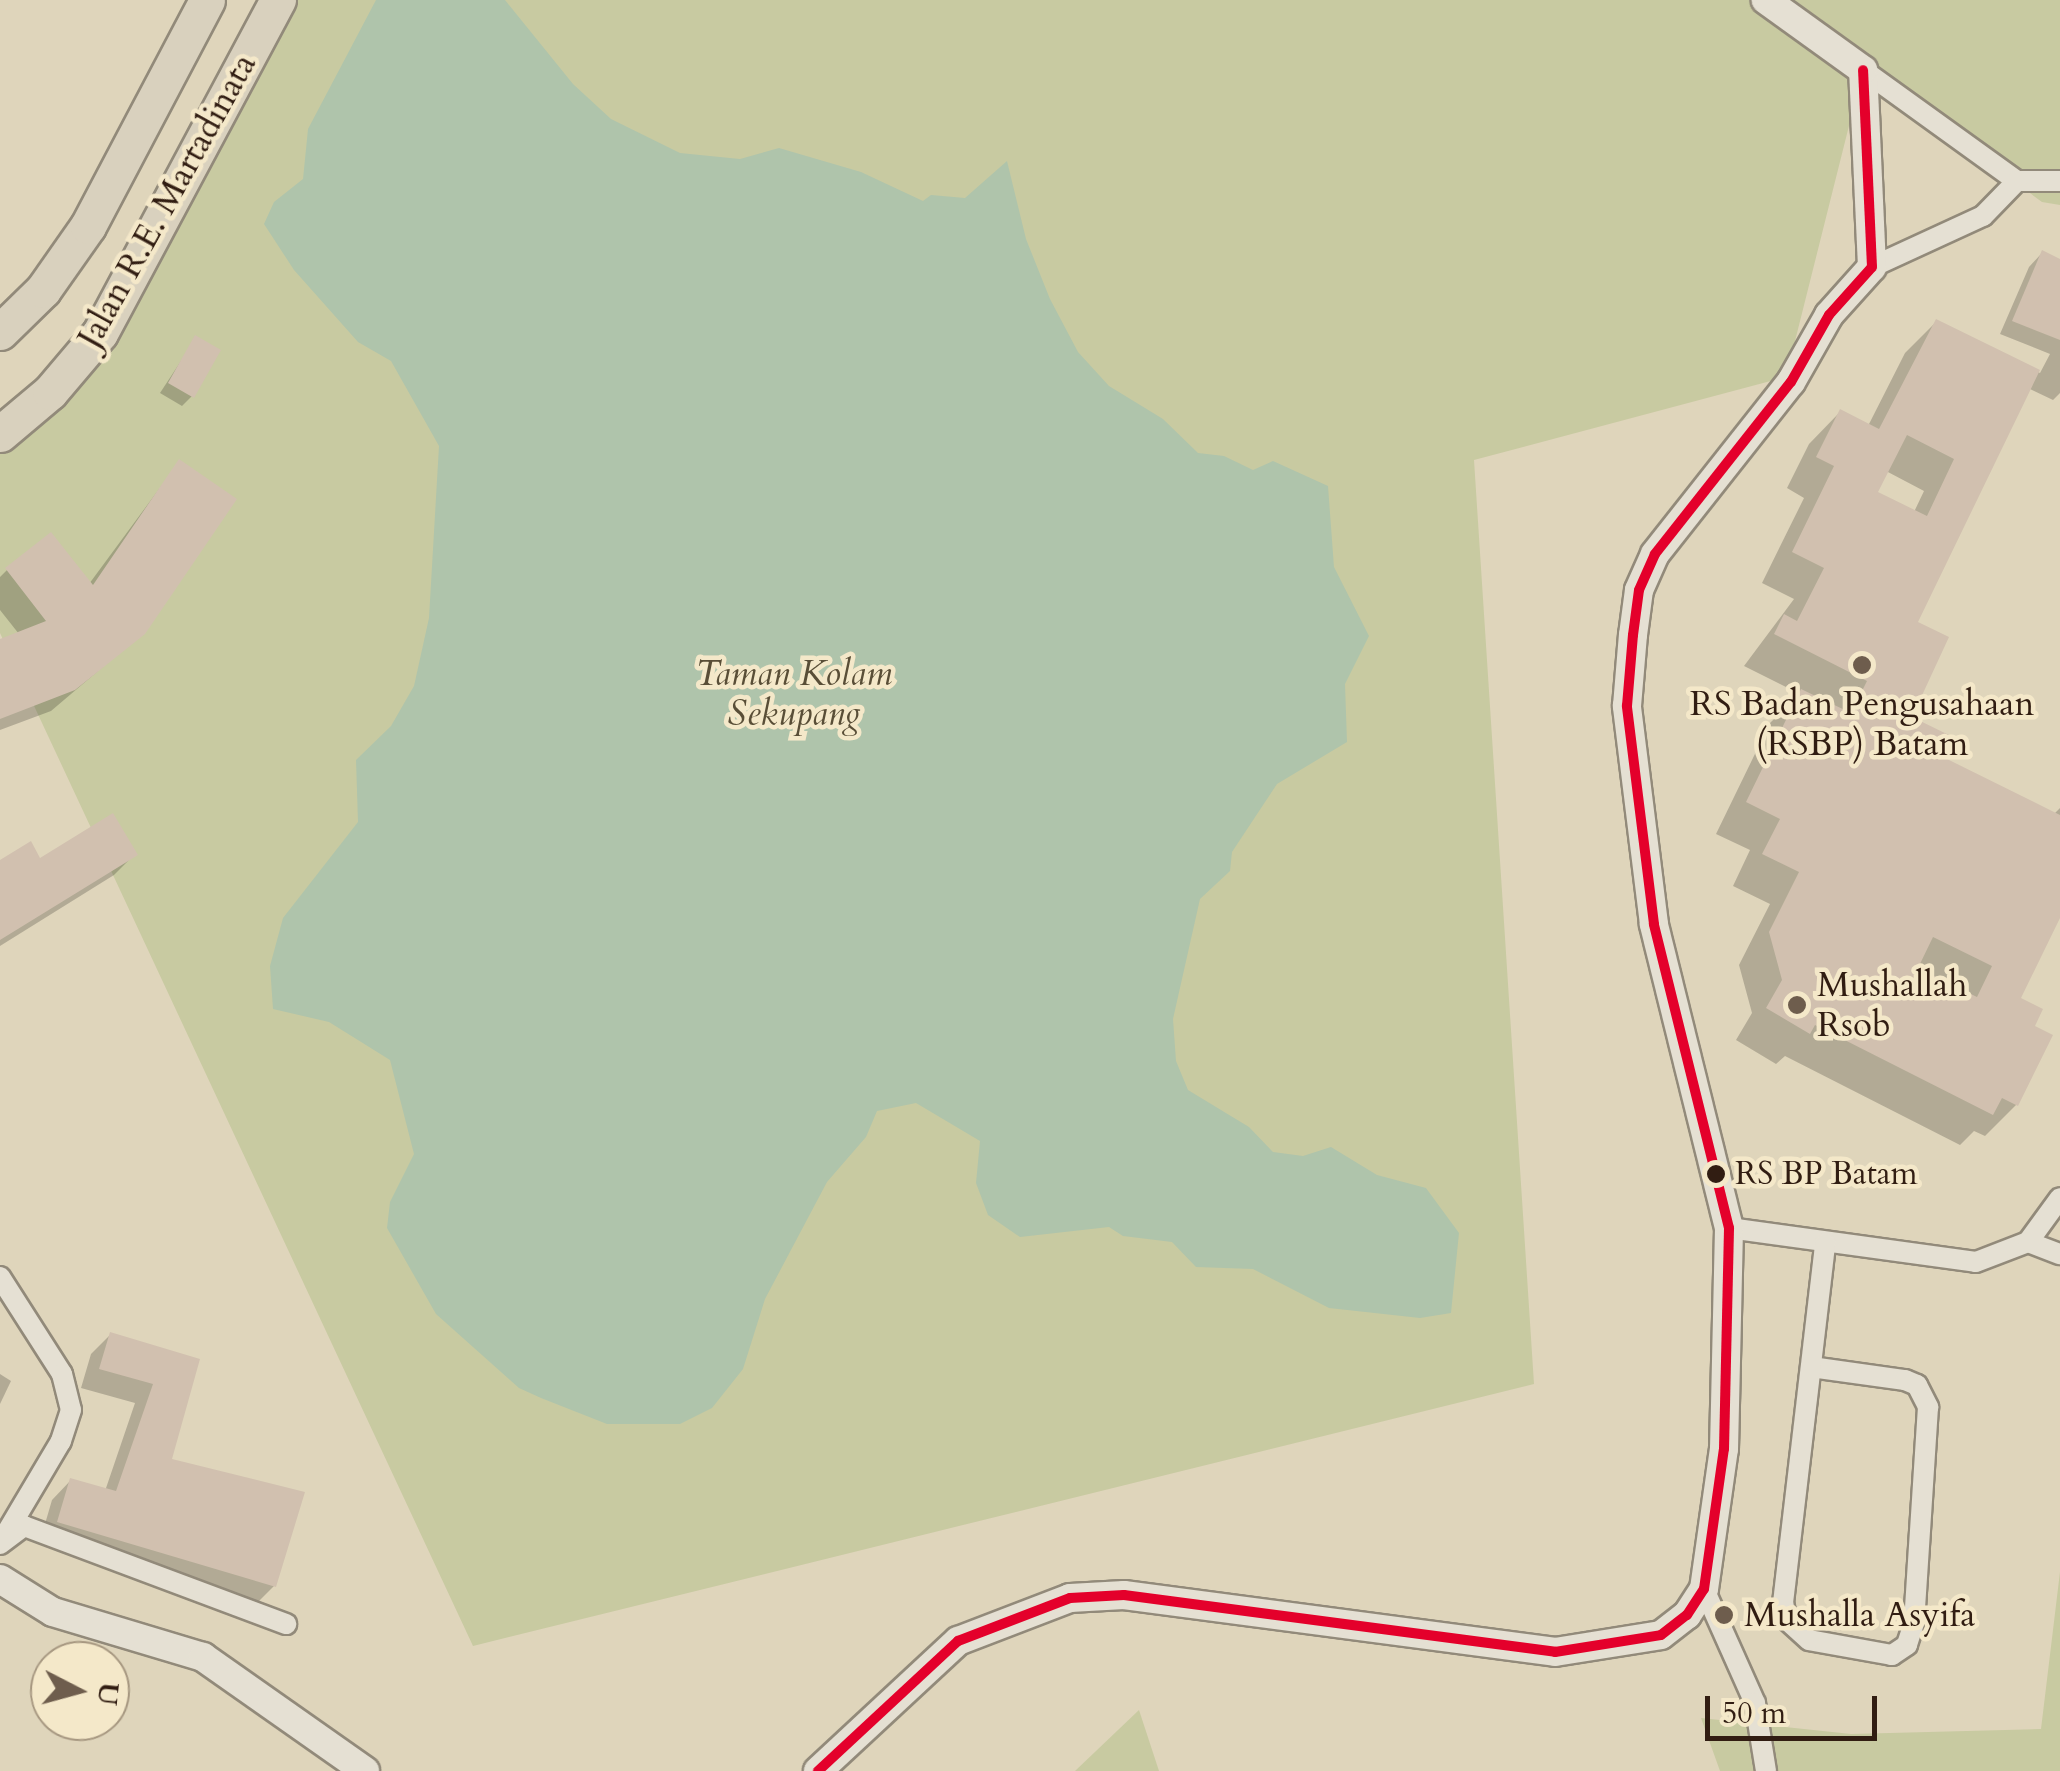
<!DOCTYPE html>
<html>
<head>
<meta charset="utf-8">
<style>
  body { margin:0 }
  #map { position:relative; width:2060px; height:1771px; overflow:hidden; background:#dfd5bb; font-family:Cardo,serif }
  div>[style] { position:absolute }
  .green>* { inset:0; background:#c8caa1 }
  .water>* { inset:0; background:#afc4ab }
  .shadow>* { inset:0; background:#0003 }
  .building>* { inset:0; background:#d1c0af }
  .roads { filter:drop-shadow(2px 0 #928a7a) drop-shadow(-2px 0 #928a7a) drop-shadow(0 2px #928a7a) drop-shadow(0 -2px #928a7a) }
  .minor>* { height:20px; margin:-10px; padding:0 10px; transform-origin:10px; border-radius:10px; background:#e5e0d3 }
  .tertiary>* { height:28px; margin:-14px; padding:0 14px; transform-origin:14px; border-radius:14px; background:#e5e0d3 }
  .trunk>* { height:35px; margin:-17.5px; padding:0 17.5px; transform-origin:17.5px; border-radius:17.5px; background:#d9d1be }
  .bus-1>* { height:10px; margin:-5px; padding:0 5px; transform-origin:5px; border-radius:5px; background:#e4002b }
  .dots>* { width:28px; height:28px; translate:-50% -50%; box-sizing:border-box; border:5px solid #f4e8c9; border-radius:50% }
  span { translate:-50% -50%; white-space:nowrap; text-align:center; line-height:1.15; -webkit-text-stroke:9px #f4e8c9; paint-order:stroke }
  .bus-label { font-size:32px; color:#311d12 }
  .left { translate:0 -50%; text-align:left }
  .street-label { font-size:35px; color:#311d12 }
  .park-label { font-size:35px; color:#594e37; font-style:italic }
  .poi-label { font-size:35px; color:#311d12 }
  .north { position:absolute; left:30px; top:1641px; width:100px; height:100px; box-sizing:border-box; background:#f4e8c9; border:2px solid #a69780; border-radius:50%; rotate:96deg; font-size:28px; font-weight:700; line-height:40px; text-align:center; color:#311d12 }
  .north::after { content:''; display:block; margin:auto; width:35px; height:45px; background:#6e5d4d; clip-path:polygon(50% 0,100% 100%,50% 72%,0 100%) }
  .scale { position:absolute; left:1705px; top:1696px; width:172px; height:45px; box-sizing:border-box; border:5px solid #311d12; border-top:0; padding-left:12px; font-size:30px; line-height:35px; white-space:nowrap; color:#311d12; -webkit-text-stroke:8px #f4e8c9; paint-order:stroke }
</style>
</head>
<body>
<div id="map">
  <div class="green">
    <div style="clip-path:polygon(278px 0,2060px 0,2060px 205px,2042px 202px,1863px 70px,1786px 377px,1474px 460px,1534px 1384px,473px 1646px,0 633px,0 434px,50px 392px)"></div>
    <div style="clip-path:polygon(2060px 1572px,2060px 1771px,1720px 1771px,1701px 1718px,1851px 1734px,2041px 1729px)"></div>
    <div style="clip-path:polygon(1139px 1710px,1159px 1771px,1075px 1771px)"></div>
  </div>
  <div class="water">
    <div style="clip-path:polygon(376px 0,505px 0,573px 84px,611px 119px,680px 153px,740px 159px,779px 148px,861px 172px,923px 201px,931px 195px,965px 198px,1007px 161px,1026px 239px,1050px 299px,1078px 352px,1109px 386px,1163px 419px,1198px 453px,1224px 456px,1253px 470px,1273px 461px,1328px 486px,1334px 567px,1369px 636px,1345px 684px,1347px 742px,1277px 784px,1232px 852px,1230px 871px,1200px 899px,1173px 1019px,1176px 1061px,1188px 1090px,1249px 1127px,1273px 1152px,1303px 1156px,1331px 1147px,1377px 1175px,1426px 1188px,1459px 1233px,1451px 1313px,1420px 1318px,1329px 1308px,1253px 1269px,1196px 1267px,1172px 1242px,1123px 1236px,1109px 1227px,1020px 1237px,988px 1215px,976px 1183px,980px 1141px,916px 1103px,877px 1111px,866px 1137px,827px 1182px,765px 1299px,743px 1369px,712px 1408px,680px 1424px,607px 1424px,541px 1398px,519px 1388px,436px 1314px,387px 1228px,390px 1202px,414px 1154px,390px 1060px,329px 1022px,273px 1009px,270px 966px,283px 918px,358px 822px,356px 760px,391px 726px,414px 686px,429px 618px,439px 446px,391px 361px,358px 342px,294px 270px,264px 224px,274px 202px,303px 179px,308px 129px)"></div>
  </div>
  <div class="shadow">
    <div style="clip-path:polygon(evenodd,2042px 253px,2060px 262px,2060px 393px,2053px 400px,2028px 388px,1914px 624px,1909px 718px,1939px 758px,2053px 815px,2060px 808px,2060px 912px,2017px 999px,2031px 1027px,2016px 1105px,1985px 1136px,1974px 1131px,1960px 1145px,1785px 1056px,1776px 1064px,1736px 1040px,1752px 1013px,1739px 965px,1770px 904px,1733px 886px,1750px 850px,1716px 834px,1770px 723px,1800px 694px,1744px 666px,1794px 599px,1762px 583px,1804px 498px,1787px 488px,1809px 444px,1840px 412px,1868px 426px,1905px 353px,1936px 322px,2040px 373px,2050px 354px,2000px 334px,2029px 267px,2042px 253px,1886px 471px,1924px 491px,1914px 512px,1875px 493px,1886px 471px)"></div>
    <div style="clip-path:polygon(196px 338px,192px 396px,182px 406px,160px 393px)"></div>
    <div style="clip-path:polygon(179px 462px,144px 632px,51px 711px,0 730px,0 642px,19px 634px,0 610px,0 577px,7px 570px,89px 584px)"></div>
    <div style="clip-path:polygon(135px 854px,114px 875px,0 946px,0 863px)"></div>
    <div style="clip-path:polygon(110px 1335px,197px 1360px,169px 1461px,274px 1586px,255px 1605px,40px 1541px,52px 1500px,71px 1480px,105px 1491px,135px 1403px,81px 1388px,91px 1354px)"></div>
    <div style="clip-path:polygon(0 1374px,11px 1381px,0 1404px)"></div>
  </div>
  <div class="building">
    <div style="clip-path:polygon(2042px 250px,2060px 259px,2060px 340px,2012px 321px)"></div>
    <div style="clip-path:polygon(evenodd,1936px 319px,2040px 370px,1918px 622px,1949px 637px,1912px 717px,1953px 737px,1943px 757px,2060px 815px,2060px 918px,2021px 998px,2043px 1009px,2035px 1026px,2053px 1035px,2018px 1106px,2002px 1098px,1993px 1115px,1815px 1025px,1810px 1034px,1766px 1008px,1782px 980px,1769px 932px,1799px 872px,1762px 854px,1780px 819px,1746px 802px,1801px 689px,1851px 713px,1867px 681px,1774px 634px,1784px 614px,1797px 621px,1824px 568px,1792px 552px,1834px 466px,1816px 457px,1840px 409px,1879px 429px,1936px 319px,1907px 435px,1954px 459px,1927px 516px,1878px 492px,1907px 435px,1936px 319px,1933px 937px,1992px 966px,1977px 997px,1918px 968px,1933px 937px)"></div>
    <div style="clip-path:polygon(195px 335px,221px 350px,194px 398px,168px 383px)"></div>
    <div style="clip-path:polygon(179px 459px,237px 499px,145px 634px,75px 690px,0 719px,0 639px,46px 621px,5px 568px,51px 532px,93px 585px)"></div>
    <div style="clip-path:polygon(113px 813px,138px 855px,0 940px,0 860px,31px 841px,40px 858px)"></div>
    <div style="clip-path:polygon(110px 1332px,200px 1359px,172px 1459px,305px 1492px,276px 1587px,57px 1522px,70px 1478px,116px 1491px,153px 1384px,99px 1369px)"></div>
  </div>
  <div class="roads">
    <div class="minor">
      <div style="left:1863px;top:70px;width:190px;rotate:35.8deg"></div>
      <div style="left:2017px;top:181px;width:43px"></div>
      <div style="left:1872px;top:267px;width:122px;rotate:-24.7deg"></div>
      <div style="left:1983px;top:216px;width:49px;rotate:-45.8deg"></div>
      <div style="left:1729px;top:1228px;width:249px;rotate:7.8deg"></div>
      <div style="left:1976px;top:1262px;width:56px;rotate:-21deg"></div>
      <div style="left:2028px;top:1242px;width:54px;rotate:-54deg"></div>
      <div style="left:2028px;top:1242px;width:34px;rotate:21deg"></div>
      <div style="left:0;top:1277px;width:115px;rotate:57.4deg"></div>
      <div style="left:62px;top:1374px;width:37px;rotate:76deg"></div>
      <div style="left:71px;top:1410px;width:33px;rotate:108deg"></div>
      <div style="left:61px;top:1441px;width:112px;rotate:120.7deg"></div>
      <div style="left:1811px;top:1367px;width:95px;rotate:7.9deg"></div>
      <div style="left:1905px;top:1380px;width:13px;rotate:23deg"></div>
      <div style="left:1917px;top:1385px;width:25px;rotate:63deg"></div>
      <div style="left:1928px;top:1407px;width:216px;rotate:93.7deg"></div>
      <div style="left:1914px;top:1623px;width:23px;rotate:108deg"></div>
      <div style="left:1907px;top:1645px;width:18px;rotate:146deg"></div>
      <div style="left:1892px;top:1655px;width:84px;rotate:-169.8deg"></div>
      <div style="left:1809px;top:1640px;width:30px;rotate:-138deg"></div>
      <div style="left:1787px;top:1620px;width:17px;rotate:-103deg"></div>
      <div style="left:1783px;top:1603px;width:362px;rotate:-83.3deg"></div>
      <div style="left:0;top:1544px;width:30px;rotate:-37deg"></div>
      <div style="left:24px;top:1526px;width:280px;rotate:20.5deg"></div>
      <div style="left:1704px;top:1589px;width:125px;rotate:65.9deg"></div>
      <div style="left:1755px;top:1703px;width:69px;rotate:80.8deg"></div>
    </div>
    <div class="tertiary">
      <div style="left:0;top:1579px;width:62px;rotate:31.9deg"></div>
      <div style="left:53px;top:1612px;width:157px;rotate:16.7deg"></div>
      <div style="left:203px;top:1657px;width:198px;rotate:35.1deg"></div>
      <div style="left:818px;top:1771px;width:191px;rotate:-42.9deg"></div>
      <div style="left:958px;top:1641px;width:120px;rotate:-21deg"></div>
      <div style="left:1070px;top:1598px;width:54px;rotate:-3.2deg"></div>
      <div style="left:1124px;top:1595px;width:435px;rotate:7.5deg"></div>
      <div style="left:1555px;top:1652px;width:107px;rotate:-9.1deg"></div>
      <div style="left:1661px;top:1635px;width:33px;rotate:-38deg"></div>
      <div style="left:1687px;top:1615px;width:31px;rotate:-57deg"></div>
      <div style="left:1704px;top:1589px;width:141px;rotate:-81.9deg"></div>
      <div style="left:1724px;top:1449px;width:221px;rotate:-88.7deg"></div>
      <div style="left:1729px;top:1228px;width:313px;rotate:-103.9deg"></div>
      <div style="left:1654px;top:924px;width:220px;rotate:-97.1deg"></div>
      <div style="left:1627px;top:706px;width:71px;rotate:-85.2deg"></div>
      <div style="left:1633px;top:635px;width:45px;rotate:-82.4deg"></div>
      <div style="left:1639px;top:590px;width:39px;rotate:-66deg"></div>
      <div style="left:1655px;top:554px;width:219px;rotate:-51.7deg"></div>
      <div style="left:1791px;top:382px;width:77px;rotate:-60.4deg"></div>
      <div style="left:1829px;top:315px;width:64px;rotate:-48.1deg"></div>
      <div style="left:1872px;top:267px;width:197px;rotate:-92.6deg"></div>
      <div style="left:1863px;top:70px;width:120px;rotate:-144.2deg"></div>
    </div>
    <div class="trunk">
      <div style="left:0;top:332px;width:60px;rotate:-44.3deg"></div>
      <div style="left:43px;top:290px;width:78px;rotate:-54.9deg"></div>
      <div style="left:88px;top:226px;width:255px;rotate:-62.2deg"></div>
      <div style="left:0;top:434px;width:65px;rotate:-40deg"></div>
      <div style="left:50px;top:392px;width:77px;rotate:-49.7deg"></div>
      <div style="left:100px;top:333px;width:378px;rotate:-61.9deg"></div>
    </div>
  </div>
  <div class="bus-1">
    <div style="left:818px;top:1771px;width:191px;rotate:-42.9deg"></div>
    <div style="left:958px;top:1641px;width:120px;rotate:-21deg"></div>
    <div style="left:1070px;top:1598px;width:54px;rotate:-3.2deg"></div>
    <div style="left:1124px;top:1595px;width:435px;rotate:7.5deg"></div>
    <div style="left:1555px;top:1652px;width:107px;rotate:-9.1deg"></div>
    <div style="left:1661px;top:1635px;width:33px;rotate:-38deg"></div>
    <div style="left:1687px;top:1615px;width:31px;rotate:-57deg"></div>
    <div style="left:1704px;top:1589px;width:141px;rotate:-81.9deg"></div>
    <div style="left:1724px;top:1449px;width:221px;rotate:-88.7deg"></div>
    <div style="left:1729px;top:1228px;width:313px;rotate:-103.9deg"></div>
    <div style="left:1654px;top:924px;width:220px;rotate:-97.1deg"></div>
    <div style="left:1627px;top:706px;width:71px;rotate:-85.2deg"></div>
    <div style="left:1633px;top:635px;width:45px;rotate:-82.4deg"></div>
    <div style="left:1639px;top:590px;width:39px;rotate:-66deg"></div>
    <div style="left:1655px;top:554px;width:219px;rotate:-51.7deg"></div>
    <div style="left:1791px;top:382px;width:77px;rotate:-60.4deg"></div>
    <div style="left:1829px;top:315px;width:64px;rotate:-48.1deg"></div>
    <div style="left:1872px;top:267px;width:197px;rotate:-92.6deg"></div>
  </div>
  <div class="dots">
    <div style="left:1862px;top:665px;background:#6e5d4d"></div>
    <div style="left:1797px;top:1005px;background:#6e5d4d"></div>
    <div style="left:1716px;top:1174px;background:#311d12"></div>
    <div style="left:1724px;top:1615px;background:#6e5d4d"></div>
  </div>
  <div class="bus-label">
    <span class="left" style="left:1735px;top:1174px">RS BP Batam</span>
  </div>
  <div class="street-label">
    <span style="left:167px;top:201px;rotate:-61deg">Jalan R.E. Martadinata</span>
  </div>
  <div class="park-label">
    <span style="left:794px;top:694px">Taman Kolam<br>Sekupang</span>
  </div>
  <div class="poi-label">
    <span style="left:1862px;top:724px">RS Badan Pengusahaan<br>(RSBP) Batam</span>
    <span class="left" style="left:1817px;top:1005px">Mushallah<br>Rsob</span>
    <span class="left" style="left:1744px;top:1615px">Mushalla Asyifa</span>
  </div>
  <div class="north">U</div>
  <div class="scale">50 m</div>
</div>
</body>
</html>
